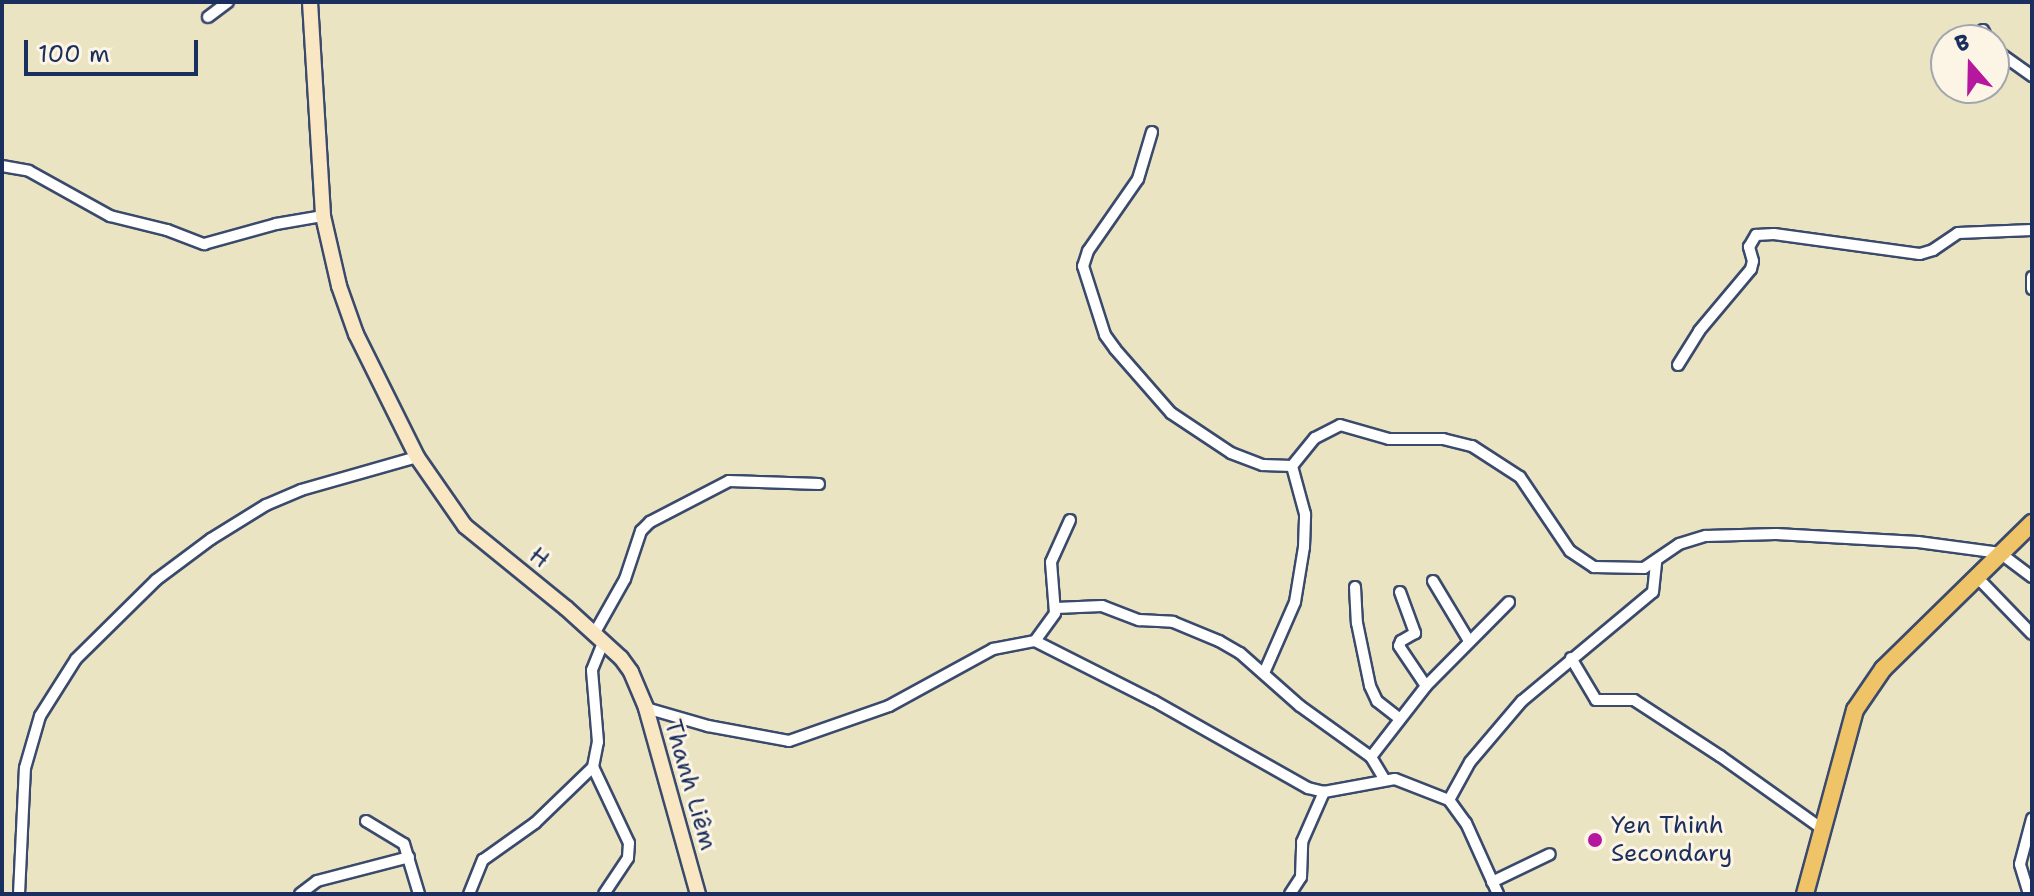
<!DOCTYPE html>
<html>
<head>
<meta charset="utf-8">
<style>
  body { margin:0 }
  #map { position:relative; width:2034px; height:896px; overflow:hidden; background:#ebe4c3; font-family:"Shantell Sans",sans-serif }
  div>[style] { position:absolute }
  .roads { filter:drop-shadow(2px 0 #3a4a6d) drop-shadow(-2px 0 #3a4a6d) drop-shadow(0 2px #3a4a6d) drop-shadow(0 -2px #3a4a6d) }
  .street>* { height:10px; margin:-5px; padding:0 5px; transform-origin:5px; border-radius:5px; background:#fff }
  .secondary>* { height:14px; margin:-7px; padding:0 7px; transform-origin:7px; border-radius:7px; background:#f9e7c3 }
  .primary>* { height:16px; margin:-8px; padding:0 8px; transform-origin:8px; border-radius:8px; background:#efc469 }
  .dots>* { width:22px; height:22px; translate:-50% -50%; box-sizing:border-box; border:4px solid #fcf5e5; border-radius:50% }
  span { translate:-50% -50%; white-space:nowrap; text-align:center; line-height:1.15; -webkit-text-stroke:6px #fcf5e5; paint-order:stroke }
  .street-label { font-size:24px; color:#1b2f5e }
  .poi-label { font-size:24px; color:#1b2f5e }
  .left { translate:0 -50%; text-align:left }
  .frame { position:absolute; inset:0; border:4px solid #1b2f5e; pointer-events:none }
  .north { position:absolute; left:1930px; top:24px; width:80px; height:80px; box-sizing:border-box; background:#fcf5e5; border:2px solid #a2a6af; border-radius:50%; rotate:340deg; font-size:22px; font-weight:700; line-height:32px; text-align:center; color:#1b2f5e }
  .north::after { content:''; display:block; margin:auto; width:28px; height:36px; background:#b5179e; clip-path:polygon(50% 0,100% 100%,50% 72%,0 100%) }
  .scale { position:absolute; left:24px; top:40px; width:174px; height:36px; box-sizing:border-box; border:4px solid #1b2f5e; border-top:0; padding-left:10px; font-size:24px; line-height:28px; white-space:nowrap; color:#1b2f5e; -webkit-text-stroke:6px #fcf5e5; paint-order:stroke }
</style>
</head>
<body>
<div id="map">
  <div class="roads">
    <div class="street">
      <div style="left:208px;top:17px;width:25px;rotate:-37deg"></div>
      <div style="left:1983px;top:30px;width:11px;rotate:63deg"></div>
      <div style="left:1994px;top:49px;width:47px;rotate:35.4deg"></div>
      <div style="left:1152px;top:132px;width:49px;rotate:106.6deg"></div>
      <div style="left:1138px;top:179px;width:88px;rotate:124.8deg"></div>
      <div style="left:1088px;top:251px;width:16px;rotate:108deg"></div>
      <div style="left:1083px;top:266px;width:72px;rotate:72.3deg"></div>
      <div style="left:1105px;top:335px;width:17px;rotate:54deg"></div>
      <div style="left:1115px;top:349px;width:85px;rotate:48.8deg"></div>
      <div style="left:1171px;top:413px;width:72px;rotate:33.7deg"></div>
      <div style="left:1231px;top:453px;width:34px;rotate:21deg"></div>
      <div style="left:1263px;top:465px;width:29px;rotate:2deg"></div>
      <div style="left:1292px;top:466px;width:36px;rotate:-51deg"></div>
      <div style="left:1315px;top:438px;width:28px;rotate:-27deg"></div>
      <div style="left:1340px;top:425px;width:51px;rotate:15.9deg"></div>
      <div style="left:1389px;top:439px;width:54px"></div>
      <div style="left:1443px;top:439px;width:30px;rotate:14deg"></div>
      <div style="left:1472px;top:446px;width:57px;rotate:32.9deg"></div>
      <div style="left:1520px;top:477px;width:89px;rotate:56deg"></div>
      <div style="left:1570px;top:551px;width:29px;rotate:34deg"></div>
      <div style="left:1594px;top:567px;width:50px;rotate:1.1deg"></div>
      <div style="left:1644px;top:568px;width:42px;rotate:-34.4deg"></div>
      <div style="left:1679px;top:544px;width:28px;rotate:-17deg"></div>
      <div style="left:1706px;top:536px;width:70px;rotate:-1.6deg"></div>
      <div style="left:1776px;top:534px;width:142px;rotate:3.2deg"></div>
      <div style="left:1918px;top:542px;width:83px;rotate:7.6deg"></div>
      <div style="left:2000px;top:553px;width:40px;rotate:37deg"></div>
      <div style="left:2px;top:166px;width:27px;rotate:10deg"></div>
      <div style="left:29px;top:171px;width:93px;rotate:29.1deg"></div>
      <div style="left:110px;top:216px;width:59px;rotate:13.8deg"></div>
      <div style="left:167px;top:230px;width:40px;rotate:21deg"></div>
      <div style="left:204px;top:244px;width:75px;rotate:-15.5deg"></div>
      <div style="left:276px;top:224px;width:48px;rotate:-9.7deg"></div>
      <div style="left:2032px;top:277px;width:12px;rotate:90deg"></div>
      <div style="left:1678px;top:365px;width:40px;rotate:-58deg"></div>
      <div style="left:1699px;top:331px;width:81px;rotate:-50deg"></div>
      <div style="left:1751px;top:269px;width:8px;rotate:-76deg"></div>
      <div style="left:1753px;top:261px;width:15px;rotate:-106deg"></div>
      <div style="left:1749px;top:247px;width:14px;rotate:-60deg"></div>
      <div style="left:1756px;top:235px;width:18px;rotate:-3deg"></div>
      <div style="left:1774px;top:234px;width:147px;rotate:7.8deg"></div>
      <div style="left:1920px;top:254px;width:14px;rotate:-17deg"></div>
      <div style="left:1933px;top:250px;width:30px;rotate:-34deg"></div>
      <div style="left:1958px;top:233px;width:74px;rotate:-2.3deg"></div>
      <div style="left:1977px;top:577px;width:79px;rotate:46deg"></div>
      <div style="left:1433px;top:581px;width:70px;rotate:59deg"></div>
      <div style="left:1355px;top:587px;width:36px;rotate:87deg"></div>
      <div style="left:1357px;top:623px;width:64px;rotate:78.3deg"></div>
      <div style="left:1370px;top:686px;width:17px;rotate:65deg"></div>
      <div style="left:1377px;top:701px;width:28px;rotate:38deg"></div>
      <div style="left:1400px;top:592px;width:44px;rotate:69.9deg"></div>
      <div style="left:1415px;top:633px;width:16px;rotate:150deg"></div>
      <div style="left:1401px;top:641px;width:5px;rotate:112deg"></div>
      <div style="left:1399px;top:646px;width:48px;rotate:56deg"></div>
      <div style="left:1056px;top:608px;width:46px;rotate:-2.5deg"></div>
      <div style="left:1102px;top:606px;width:40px;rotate:21deg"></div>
      <div style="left:1139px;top:620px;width:34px;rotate:3deg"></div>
      <div style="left:1173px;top:622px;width:50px;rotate:22.4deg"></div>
      <div style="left:1219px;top:641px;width:24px;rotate:30deg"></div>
      <div style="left:1240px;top:653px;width:80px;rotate:41.5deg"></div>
      <div style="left:1300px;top:706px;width:87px;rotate:35.7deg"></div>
      <div style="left:1371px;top:757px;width:26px;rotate:59deg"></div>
      <div style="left:594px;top:634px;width:63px;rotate:-60.6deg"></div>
      <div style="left:625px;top:579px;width:51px;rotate:-71.6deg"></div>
      <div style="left:641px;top:531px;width:13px;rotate:-45deg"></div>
      <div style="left:650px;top:522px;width:89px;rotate:-27.4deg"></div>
      <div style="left:729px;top:481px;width:90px;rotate:1.9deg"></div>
      <div style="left:1035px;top:641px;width:34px;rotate:-54deg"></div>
      <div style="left:1055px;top:613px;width:51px;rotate:-94.5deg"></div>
      <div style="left:1051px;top:562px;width:46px;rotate:-65.7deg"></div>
      <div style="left:1571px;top:658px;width:49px;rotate:59.2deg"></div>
      <div style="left:1596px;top:700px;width:38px"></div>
      <div style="left:1634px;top:700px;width:103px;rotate:33.1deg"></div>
      <div style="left:1720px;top:756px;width:124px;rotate:35.5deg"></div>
      <div style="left:1264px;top:673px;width:77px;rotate:-66.4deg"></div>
      <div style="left:1295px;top:602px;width:56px;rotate:-80.7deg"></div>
      <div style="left:1304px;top:547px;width:33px;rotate:-88deg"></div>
      <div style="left:1305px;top:514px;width:50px;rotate:-105.2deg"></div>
      <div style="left:646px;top:708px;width:65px;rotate:16.2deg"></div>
      <div style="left:708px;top:726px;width:82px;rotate:10.5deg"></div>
      <div style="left:789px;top:741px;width:106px;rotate:-19.3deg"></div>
      <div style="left:889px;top:706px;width:119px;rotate:-28.7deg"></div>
      <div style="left:993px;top:649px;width:43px;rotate:-10.8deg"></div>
      <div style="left:1035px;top:641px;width:133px;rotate:26.8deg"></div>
      <div style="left:1154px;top:701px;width:177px;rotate:29.5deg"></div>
      <div style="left:1308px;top:788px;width:16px;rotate:14deg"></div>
      <div style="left:1324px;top:792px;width:72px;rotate:-10.4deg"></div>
      <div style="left:1395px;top:779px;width:58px;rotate:21.3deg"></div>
      <div style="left:1449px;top:800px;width:29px;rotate:54deg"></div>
      <div style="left:1466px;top:823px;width:78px;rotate:65.7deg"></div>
      <div style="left:1371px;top:757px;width:90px;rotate:-52.2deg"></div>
      <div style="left:1426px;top:686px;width:118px;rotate:-45.3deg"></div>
      <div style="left:593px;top:767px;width:84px;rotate:64.7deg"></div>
      <div style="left:629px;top:843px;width:15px;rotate:94deg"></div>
      <div style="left:628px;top:858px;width:43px;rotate:123.7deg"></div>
      <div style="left:1449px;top:800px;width:43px;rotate:-61.1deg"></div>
      <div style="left:1470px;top:762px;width:80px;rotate:-49.6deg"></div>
      <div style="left:1522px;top:701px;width:170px;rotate:-39.8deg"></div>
      <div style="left:1653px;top:592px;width:31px;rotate:-84deg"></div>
      <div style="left:366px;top:821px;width:44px;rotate:31.2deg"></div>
      <div style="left:404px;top:844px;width:52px;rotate:73.3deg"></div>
      <div style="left:1492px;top:882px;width:64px;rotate:-25.8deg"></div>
      <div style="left:19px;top:894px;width:126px;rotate:-87.3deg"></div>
      <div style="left:25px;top:768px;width:54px;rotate:-73.9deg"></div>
      <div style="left:40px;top:716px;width:67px;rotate:-57.7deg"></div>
      <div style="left:76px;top:659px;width:112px;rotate:-44.6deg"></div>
      <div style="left:156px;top:580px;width:69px;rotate:-36.7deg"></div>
      <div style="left:211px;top:539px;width:65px;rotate:-31.7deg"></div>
      <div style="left:266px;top:505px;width:38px;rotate:-23deg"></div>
      <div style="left:301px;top:490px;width:121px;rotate:-15.9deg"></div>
      <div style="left:300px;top:894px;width:21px;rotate:-37deg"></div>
      <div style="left:317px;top:881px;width:95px;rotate:-14.6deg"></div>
      <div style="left:469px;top:894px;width:37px;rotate:-68deg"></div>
      <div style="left:483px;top:860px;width:64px;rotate:-35.4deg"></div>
      <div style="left:535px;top:823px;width:81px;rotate:-44deg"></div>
      <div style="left:593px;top:767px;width:25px;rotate:-79deg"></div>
      <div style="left:598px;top:742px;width:72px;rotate:-94.8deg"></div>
      <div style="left:592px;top:670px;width:29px;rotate:-68deg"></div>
      <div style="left:1290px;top:894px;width:20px;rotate:-57deg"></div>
      <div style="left:1301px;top:877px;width:35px;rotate:-88deg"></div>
      <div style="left:1302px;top:842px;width:55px;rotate:-66.3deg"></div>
      <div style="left:2029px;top:894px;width:31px;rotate:-107deg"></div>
      <div style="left:2020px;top:864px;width:47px;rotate:-75.1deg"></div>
    </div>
    <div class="secondary">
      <div style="left:310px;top:2px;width:214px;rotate:86.5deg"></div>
      <div style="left:323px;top:216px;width:72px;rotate:77.1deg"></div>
      <div style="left:339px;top:286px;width:51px;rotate:70.5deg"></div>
      <div style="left:356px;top:334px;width:137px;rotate:63.6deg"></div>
      <div style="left:417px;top:457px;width:84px;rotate:55.2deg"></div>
      <div style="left:465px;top:526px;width:130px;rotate:39.1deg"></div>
      <div style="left:566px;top:608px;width:74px;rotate:42.3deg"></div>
      <div style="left:621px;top:658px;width:17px;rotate:54deg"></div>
      <div style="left:631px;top:672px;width:39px;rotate:67deg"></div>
      <div style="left:646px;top:708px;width:193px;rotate:74.4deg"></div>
    </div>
    <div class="primary">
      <div style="left:1805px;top:894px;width:191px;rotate:-74.8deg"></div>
      <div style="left:1855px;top:710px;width:50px;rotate:-55.7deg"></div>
      <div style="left:1883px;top:669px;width:209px;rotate:-44.4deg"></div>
    </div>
  </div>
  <div class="dots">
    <div style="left:1595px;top:840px;background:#b5179e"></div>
  </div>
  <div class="street-label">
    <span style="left:539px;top:558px;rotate:39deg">H</span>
    <span style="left:690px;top:785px;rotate:74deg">Thanh Liêm</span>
  </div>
  <div class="poi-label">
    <span class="left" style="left:1611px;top:840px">Yen Thinh<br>Secondary</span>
  </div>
  <div class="frame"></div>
  <div class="north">B</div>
  <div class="scale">100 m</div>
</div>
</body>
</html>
